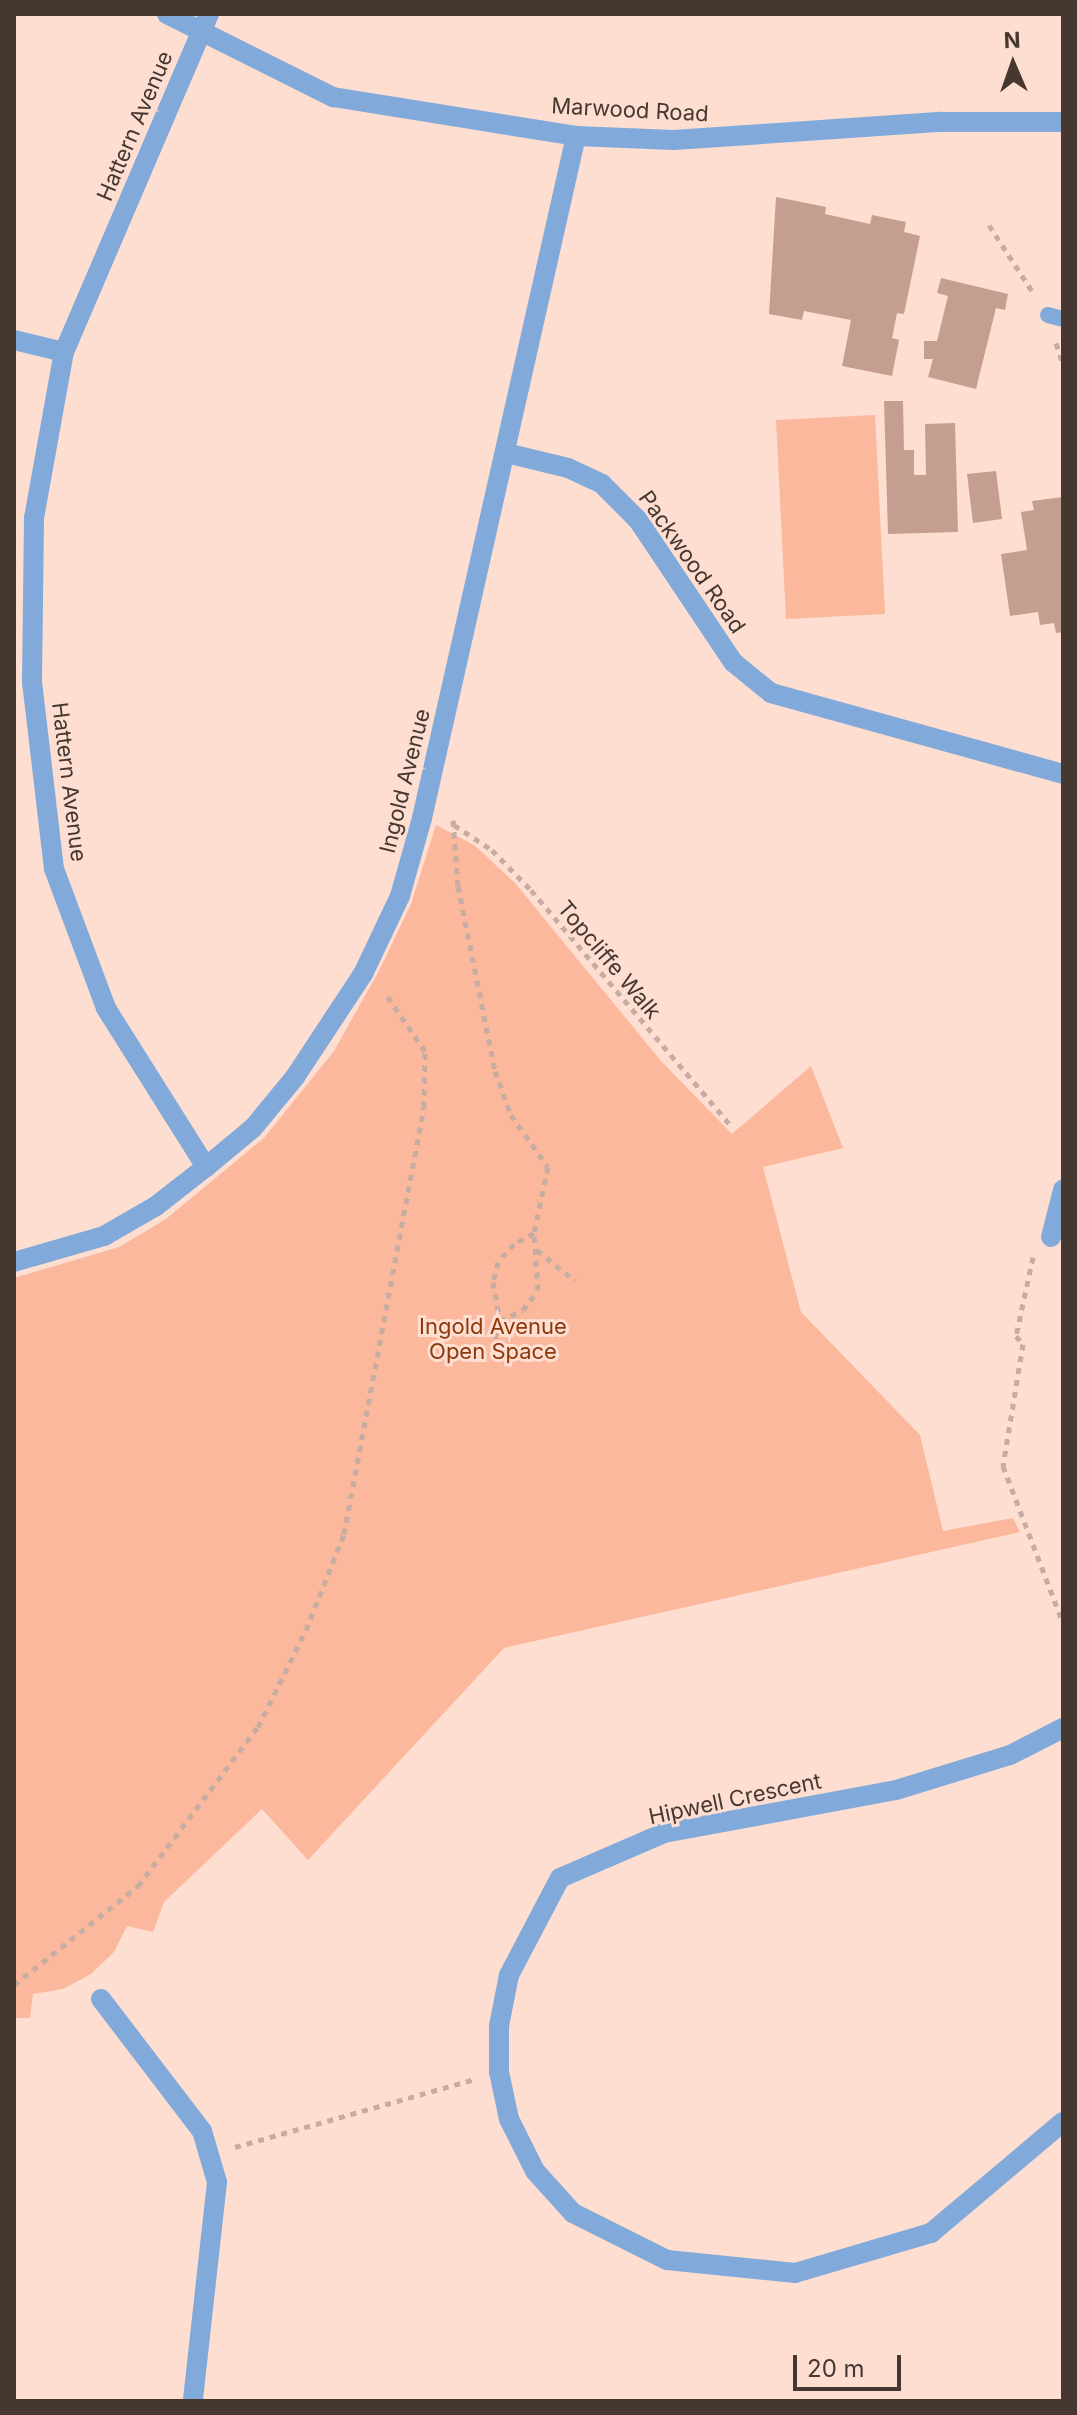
<!DOCTYPE html>
<html>
<head>
<meta charset="utf-8">
<style>
  body { margin:0 }
  #map { position:relative; width:1077px; height:2415px; overflow:hidden; background:#fdded1; font-family:Inter,sans-serif }
  div>[style] { position:absolute }
  .green>* { inset:0; background:#fcb89d }
  .building>* { inset:0; background:#c49f90 }
  .path>* { height:5px; margin-top:-2.5px; transform-origin:0; background:repeating-linear-gradient(90deg,#c6aca1 0 6px,transparent 0 12px) }
  .service>* { height:16px; margin:-8px; padding:0 8px; transform-origin:8px; border-radius:8px; background:#81aadb }
  .minor>* { height:20px; margin:-10px; padding:0 10px; transform-origin:10px; border-radius:10px; background:#81aadb }
  span { translate:-50% -50%; white-space:nowrap; text-align:center; line-height:1.15; -webkit-text-stroke:6px #fdded1; paint-order:stroke }
  .street-label { font-size:22px; color:#473731 }
  .park-label { font-size:22px; color:#8e390c }
  .frame { position:absolute; inset:0; border:16px solid #473731; pointer-events:none }
  .north { position:absolute; left:973px; top:24px; width:80px; height:80px; -webkit-text-stroke:6px #fdded1; paint-order:stroke; rotate:358deg; font-size:22px; font-weight:700; line-height:32px; text-align:center; color:#473731 }
  .north::after { content:''; display:block; margin:auto; width:28px; height:36px; background:#473731; clip-path:polygon(50% 0,100% 100%,50% 72%,0 100%) }
  .scale { position:absolute; left:793px; top:2355px; width:108px; height:36px; box-sizing:border-box; border:4px solid #473731; border-top:0; padding-left:10px; font-size:24px; line-height:28px; white-space:nowrap; color:#473731; -webkit-text-stroke:6px #fdded1; paint-order:stroke }
</style>
</head>
<body>
<div id="map">
  <div class="green">
    <div style="clip-path:polygon(875px 415px,885px 614px,786px 619px,776px 420px)"></div>
    <div style="clip-path:polygon(436px 825px,474px 845px,515px 883px,661px 1061px,732px 1134px,811px 1066px,843px 1148px,763px 1167px,801px 1312px,920px 1435px,943px 1531px,1013px 1518px,1020px 1532px,504px 1648px,308px 1860px,262px 1809px,164px 1902px,153px 1932px,127px 1926px,114px 1952px,91px 1974px,63px 1989px,33px 1994px,30px 2018px,14px 2018px,14px 1278px,119px 1247px,166px 1219px,264px 1138px,334px 1051px,379px 971px,411px 904px)"></div>
  </div>
  <div class="building">
    <div style="clip-path:polygon(776px 197px,826px 207px,825px 214px,870px 224px,872px 215px,906px 222px,904px 232px,920px 236px,904px 314px,897px 313px,892px 338px,899px 340px,892px 376px,842px 366px,851px 320px,804px 311px,802px 320px,769px 314px)"></div>
    <div style="clip-path:polygon(941px 278px,1008px 294px,1005px 310px,996px 308px,976px 389px,928px 377px,933px 359px,924px 359px,924px 341px,937px 341px,948px 296px,937px 293px)"></div>
    <div style="clip-path:polygon(884px 401px,903px 401px,904px 450px,914px 450px,914px 475px,926px 475px,925px 424px,955px 423px,958px 532px,888px 534px)"></div>
    <div style="clip-path:polygon(996px 471px,1002px 519px,973px 523px,967px 474px)"></div>
    <div style="clip-path:polygon(1063px 497px,1063px 632px,1056px 633px,1054px 623px,1040px 625px,1038px 612px,1010px 616px,1001px 554px,1027px 550px,1021px 512px,1034px 510px,1032px 501px)"></div>
  </div>
  <div class="path">
    <div style="left:989px;top:225px;width:82px;rotate:56.9deg"></div>
    <div style="left:1056px;top:343px;width:23px;rotate:72deg"></div>
    <div style="left:453px;top:820px;width:66px;rotate:85.7deg"></div>
    <div style="left:458px;top:886px;width:189px;rotate:78.7deg"></div>
    <div style="left:495px;top:1071px;width:47px;rotate:70deg"></div>
    <div style="left:511px;top:1115px;width:64px;rotate:54.6deg"></div>
    <div style="left:548px;top:1167px;width:67px;rotate:102deg"></div>
    <div style="left:534px;top:1233px;width:23px;rotate:151deg"></div>
    <div style="left:514px;top:1244px;width:24px;rotate:132deg"></div>
    <div style="left:498px;top:1262px;width:21px;rotate:104deg"></div>
    <div style="left:493px;top:1282px;width:40px;rotate:80deg"></div>
    <div style="left:500px;top:1321px;width:21px;rotate:107deg"></div>
    <div style="left:454px;top:825px;width:45px;rotate:33.3deg"></div>
    <div style="left:492px;top:850px;width:56px;rotate:45.7deg"></div>
    <div style="left:531px;top:890px;width:309px;rotate:49.7deg"></div>
    <div style="left:537px;top:1250px;width:49px;rotate:39.2deg"></div>
    <div style="left:1033px;top:1257px;width:81px;rotate:102.1deg"></div>
    <div style="left:1016px;top:1336px;width:11px;rotate:49deg"></div>
    <div style="left:1023px;top:1344px;width:124px;rotate:99.3deg"></div>
    <div style="left:1003px;top:1466px;width:168px;rotate:69.1deg"></div>
    <div style="left:500px;top:1321px;width:25px;rotate:-26deg"></div>
    <div style="left:523px;top:1310px;width:25px;rotate:-53deg"></div>
    <div style="left:538px;top:1290px;width:57px;rotate:-94deg"></div>
    <div style="left:14px;top:1985px;width:159px;rotate:-38.6deg"></div>
    <div style="left:138px;top:1886px;width:199px;rotate:-53deg"></div>
    <div style="left:258px;top:1727px;width:108px;rotate:-63.7deg"></div>
    <div style="left:306px;top:1630px;width:103px;rotate:-68.4deg"></div>
    <div style="left:344px;top:1534px;width:434px;rotate:-79.4deg"></div>
    <div style="left:424px;top:1107px;width:56px;rotate:-89deg"></div>
    <div style="left:425px;top:1051px;width:70px;rotate:-124.6deg"></div>
    <div style="left:235px;top:2147px;width:249px;rotate:-15.8deg"></div>
  </div>
  <div class="service">
    <div style="left:1048px;top:315px;width:16px;rotate:15deg"></div>
  </div>
  <div class="minor">
    <div style="left:167px;top:14px;width:186px;rotate:26.6deg"></div>
    <div style="left:333px;top:97px;width:246px;rotate:9.1deg"></div>
    <div style="left:576px;top:136px;width:98px;rotate:2.3deg"></div>
    <div style="left:674px;top:140px;width:268px;rotate:-3.9deg"></div>
    <div style="left:941px;top:122px;width:122px"></div>
    <div style="left:14px;top:340px;width:51px;rotate:13.5deg"></div>
    <div style="left:506px;top:453px;width:64px;rotate:13.6deg"></div>
    <div style="left:568px;top:468px;width:38px;rotate:25deg"></div>
    <div style="left:602px;top:484px;width:51px;rotate:45deg"></div>
    <div style="left:638px;top:520px;width:171px;rotate:56.2deg"></div>
    <div style="left:733px;top:662px;width:49px;rotate:39.2deg"></div>
    <div style="left:771px;top:693px;width:303px;rotate:15.5deg"></div>
    <div style="left:206px;top:1167px;width:188px;rotate:-122.2deg"></div>
    <div style="left:106px;top:1008px;width:148px;rotate:-110.5deg"></div>
    <div style="left:54px;top:869px;width:188px;rotate:-96.7deg"></div>
    <div style="left:32px;top:682px;width:164px;rotate:-89.3deg"></div>
    <div style="left:34px;top:518px;width:169px;rotate:-79.8deg"></div>
    <div style="left:64px;top:352px;width:368px;rotate:-66.8deg"></div>
    <div style="left:1051px;top:1237px;width:49px;rotate:-75.7deg"></div>
    <div style="left:14px;top:1262px;width:94px;rotate:-16.1deg"></div>
    <div style="left:104px;top:1236px;width:60px;rotate:-30deg"></div>
    <div style="left:156px;top:1206px;width:63px;rotate:-38deg"></div>
    <div style="left:206px;top:1167px;width:61px;rotate:-39.7deg"></div>
    <div style="left:253px;top:1128px;width:66px;rotate:-50.5deg"></div>
    <div style="left:295px;top:1077px;width:123px;rotate:-56.6deg"></div>
    <div style="left:363px;top:974px;width:86px;rotate:-64.6deg"></div>
    <div style="left:400px;top:896px;width:81px;rotate:-74.2deg"></div>
    <div style="left:422px;top:818px;width:699px;rotate:-77.28deg"></div>
    <div style="left:1063px;top:1728px;width:59px;rotate:153deg"></div>
    <div style="left:1010px;top:1755px;width:119px;rotate:162.9deg"></div>
    <div style="left:896px;top:1790px;width:236px;rotate:169.5deg"></div>
    <div style="left:664px;top:1833px;width:113px;rotate:156.6deg"></div>
    <div style="left:560px;top:1878px;width:110px;rotate:117.7deg"></div>
    <div style="left:509px;top:1975px;width:52px;rotate:101.1deg"></div>
    <div style="left:499px;top:2026px;width:46px;rotate:90deg"></div>
    <div style="left:499px;top:2072px;width:48px;rotate:78deg"></div>
    <div style="left:509px;top:2119px;width:58px;rotate:63.4deg"></div>
    <div style="left:535px;top:2171px;width:57px;rotate:47.9deg"></div>
    <div style="left:573px;top:2213px;width:105px;rotate:26.6deg"></div>
    <div style="left:667px;top:2260px;width:129px;rotate:5.8deg"></div>
    <div style="left:795px;top:2273px;width:142px;rotate:-16.4deg"></div>
    <div style="left:931px;top:2233px;width:172px;rotate:-40.1deg"></div>
    <div style="left:101px;top:1999px;width:166px;rotate:52.6deg"></div>
    <div style="left:202px;top:2131px;width:53px;rotate:73.6deg"></div>
    <div style="left:217px;top:2182px;width:220px;rotate:96.3deg"></div>
  </div>
  <div class="street-label">
    <span style="left:630px;top:110px;rotate:3deg">Marwood Road</span>
    <span style="left:135px;top:126px;rotate:-67deg">Hattern Avenue</span>
    <span style="left:692px;top:562px;rotate:55deg">Packwood Road</span>
    <span style="left:405px;top:781px;rotate:-76deg">Ingold Avenue</span>
    <span style="left:69px;top:782px;rotate:83deg">Hattern Avenue</span>
    <span style="left:609px;top:960px;rotate:50deg">Topcliffe Walk</span>
    <span style="left:735px;top:1799px;rotate:-12deg">Hipwell Crescent</span>
  </div>
  <div class="park-label">
    <span style="left:493px;top:1339px">Ingold Avenue<br>Open Space</span>
  </div>
  <div class="frame"></div>
  <div class="north">N</div>
  <div class="scale">20 m</div>
</div>
</body>
</html>
